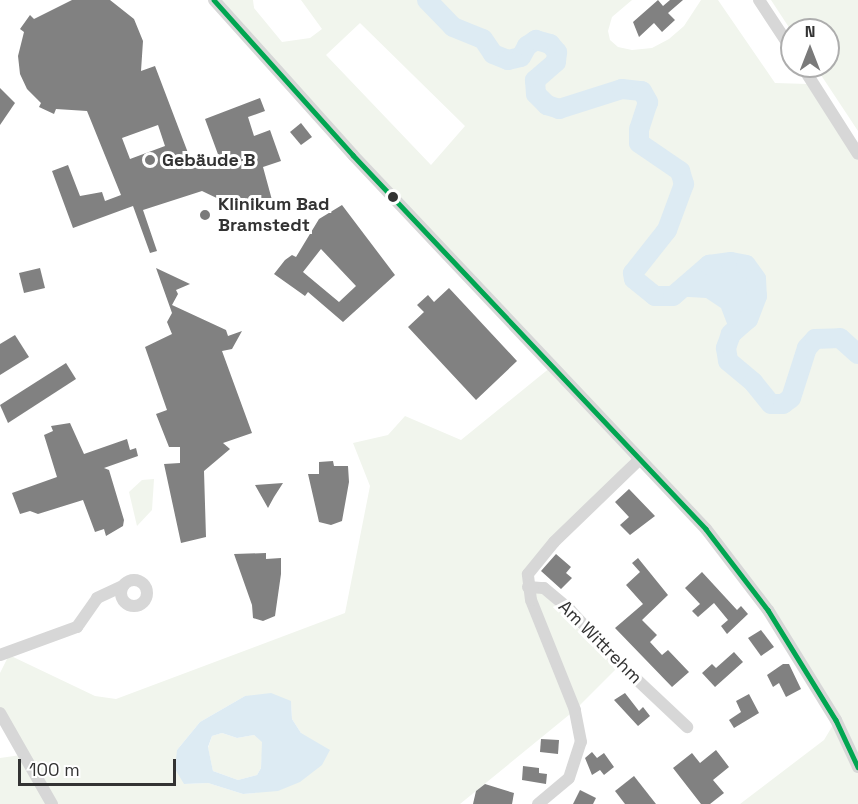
<!DOCTYPE html>
<html>
<head>
<meta charset="utf-8">
<style>
  body { margin:0 }
  #map { position:relative; width:858px; height:804px; overflow:hidden; background:#fff; font-family:"Space Grotesk",sans-serif }
  div>[style] { position:absolute }
  .green>* { inset:0; background:#f1f5ed }
  .water>* { inset:0; background:#ddebf3 }
  .river>* { height:20px; margin:-10px; padding:0 10px; transform-origin:10px; border-radius:10px; background:#ddebf3 }
  .building>* { inset:0; background:#818181 }
  .minor>* { height:12px; margin:-6px; padding:0 6px; transform-origin:6px; border-radius:6px; background:#d7d7d7 }
  .minor>.ring { margin:-6px; padding:0; box-sizing:content-box; background:none; border:12px solid #d7d7d7; border-radius:50% }
  .bus-1>* { height:4.5px; margin:-2.25px; padding:0 2.25px; transform-origin:2.25px; border-radius:2.25px; background:#00a651 }
  .dots>* { width:16px; height:16px; translate:-50% -50%; box-sizing:border-box; border:3px solid #fff; border-radius:50% }
  span { translate:-50% -50%; white-space:nowrap; text-align:center; line-height:1.15; -webkit-text-stroke:6px #fff; paint-order:stroke }
  .poi-label { font-size:18px; color:#333; font-weight:700 }
  .left { translate:0 -50%; text-align:left }
  .street-label { font-size:18px; color:#333 }
  .north { position:absolute; left:780px; top:18px; width:60px; height:60px; box-sizing:border-box; background:#fff; border:2px solid #adadad; border-radius:50%; rotate:0deg; font-size:16px; font-weight:700; line-height:24px; text-align:center; color:#333 }
  .north::after { content:''; display:block; margin:auto; width:21px; height:27px; background:#7a7a7a; clip-path:polygon(50% 0,100% 100%,50% 72%,0 100%) }
  .scale { position:absolute; left:18px; top:759px; width:158px; height:27px; box-sizing:border-box; border:3px solid #333; border-top:0; padding-left:8px; font-size:18px; line-height:21px; white-space:nowrap; color:#333; -webkit-text-stroke:4px #fff; paint-order:stroke }
</style>
</head>
<body>
<div id="map">
  <div class="green">
    <div style="clip-path:polygon(evenodd,214px 0,253px 0,254px 8px,282px 42px,310px 38px,322px 29px,301px 0,632px 0,612px 17px,608px 31px,610px 40px,618px 47px,632px 50px,652px 48px,669px 39px,684px 26px,701px 0,718px 0,775px 83px,808px 84px,858px 160px,858px 804px,740px 804px,824px 740px,836px 720px,706px 529px,633px 457px,523px 573px,617px 668px,575px 710px,460px 804px,0 804px,0 758px,21px 755px,0 716px,0 673px,9px 655px,95px 696px,116px 699px,345px 613px,370px 486px,353px 443px,388px 435px,405px 416px,461px 440px,551px 367px,214px 0,360px 23px,465px 126px,431px 165px,326px 55px,360px 23px,214px 0,245px 696px,291px 702px,292px 719px,301px 733px,256px 793px,243px 794px,208px 783px,184px 784px,177px 750px,200px 722px,245px 696px)"></div>
    <div style="clip-path:polygon(771px 0,858px 0,858px 131px,815px 66px,828px 66px,828px 30px,792px 32px)"></div>
    <div style="clip-path:polygon(154px 479px,152px 510px,137px 526px,129px 492px,142px 480px)"></div>
    <div style="clip-path:polygon(222px 733px,237px 738px,254px 735px,263px 742px,261px 768px,257px 775px,238px 780px,213px 771px,208px 748px,212px 736px)"></div>
  </div>
  <div class="water">
    <div style="clip-path:polygon(731px 262px,746px 265px,756px 279px,757px 296px,748px 319px,731px 334px,721px 308px,706px 298px,673px 296px,709px 265px)"></div>
    <div style="clip-path:polygon(evenodd,271px 693px,291px 701px,292px 719px,301px 733px,330px 750px,322px 765px,300px 782px,278px 791px,243px 794px,208px 783px,184px 784px,175px 769px,177px 750px,200px 722px,245px 696px,271px 693px,222px 733px,237px 738px,254px 735px,262px 742px,261px 768px,257px 775px,238px 780px,213px 771px,208px 747px,212px 736px,222px 733px)"></div>
  </div>
  <div class="river">
    <div style="left:427px;top:0;width:37px;rotate:46deg"></div>
    <div style="left:453px;top:27px;width:32px;rotate:22deg"></div>
    <div style="left:483px;top:39px;width:18px;rotate:56deg"></div>
    <div style="left:493px;top:54px;width:16px;rotate:22deg"></div>
    <div style="left:508px;top:60px;width:13px;rotate:-13deg"></div>
    <div style="left:521px;top:57px;width:13px;rotate:-61deg"></div>
    <div style="left:527px;top:46px;width:11px;rotate:-34deg"></div>
    <div style="left:536px;top:40px;width:15px;rotate:16deg"></div>
    <div style="left:550px;top:44px;width:11px;rotate:49deg"></div>
    <div style="left:557px;top:52px;width:10px;rotate:96deg"></div>
    <div style="left:556px;top:62px;width:28px;rotate:139deg"></div>
    <div style="left:535px;top:80px;width:14px;rotate:86deg"></div>
    <div style="left:536px;top:94px;width:16px;rotate:45deg"></div>
    <div style="left:547px;top:105px;width:13px;rotate:18deg"></div>
    <div style="left:559px;top:109px;width:66px;rotate:-17.6deg"></div>
    <div style="left:622px;top:89px;width:20px;rotate:6deg"></div>
    <div style="left:642px;top:91px;width:13px;rotate:61deg"></div>
    <div style="left:648px;top:102px;width:28px;rotate:108deg"></div>
    <div style="left:639px;top:129px;width:14px;rotate:90deg"></div>
    <div style="left:639px;top:143px;width:50px;rotate:34.3deg"></div>
    <div style="left:680px;top:171px;width:14px;rotate:73deg"></div>
    <div style="left:684px;top:184px;width:49px;rotate:110.3deg"></div>
    <div style="left:667px;top:230px;width:55px;rotate:128.3deg"></div>
    <div style="left:633px;top:273px;width:6px;rotate:81deg"></div>
    <div style="left:634px;top:279px;width:27px;rotate:39deg"></div>
    <div style="left:655px;top:296px;width:18px"></div>
    <div style="left:673px;top:296px;width:48px;rotate:-40.7deg"></div>
    <div style="left:709px;top:265px;width:22px;rotate:-8deg"></div>
    <div style="left:731px;top:262px;width:15px;rotate:11deg"></div>
    <div style="left:746px;top:265px;width:17px;rotate:54deg"></div>
    <div style="left:756px;top:279px;width:17px;rotate:87deg"></div>
    <div style="left:757px;top:296px;width:25px;rotate:111deg"></div>
    <div style="left:748px;top:319px;width:23px;rotate:139deg"></div>
    <div style="left:731px;top:334px;width:15px;rotate:110deg"></div>
    <div style="left:726px;top:348px;width:13px;rotate:81deg"></div>
    <div style="left:728px;top:361px;width:33px;rotate:40deg"></div>
    <div style="left:753px;top:382px;width:28px;rotate:51deg"></div>
    <div style="left:771px;top:404px;width:12px"></div>
    <div style="left:783px;top:404px;width:10px;rotate:-37deg"></div>
    <div style="left:791px;top:398px;width:52px;rotate:-72.3deg"></div>
    <div style="left:807px;top:348px;width:12px;rotate:-48deg"></div>
    <div style="left:815px;top:339px;width:25px;rotate:-2deg"></div>
    <div style="left:840px;top:338px;width:24px;rotate:42deg"></div>
  </div>
  <div class="building">
    <div style="clip-path:polygon(evenodd,72px 0,110px 0,134px 19px,143px 41px,141px 71px,155px 66px,193px 166px,219px 157px,205px 119px,260px 98px,265px 111px,248px 117px,254px 136px,270px 130px,281px 161px,263px 167px,272px 200px,248px 213px,202px 191px,143px 210px,157px 251px,150px 253px,133px 206px,73px 228px,52px 171px,68px 165px,80px 196px,102px 192px,105px 201px,121px 195px,87px 111px,56px 109px,54px 114px,39px 107px,41px 103px,27px 89px,20px 74px,18px 56px,24px 32px,20px 29px,30px 15px,34px 19px,72px 0,158px 125px,165px 146px,130px 159px,122px 138px,158px 125px)"></div>
    <div style="clip-path:polygon(658px 0,663px 6px,670px 0,683px 0,668px 13px,675px 20px,662px 32px,654px 23px,639px 37px,633px 22px)"></div>
    <div style="clip-path:polygon(0 88px,15px 103px,0 125px)"></div>
    <div style="clip-path:polygon(301px 123px,312px 137px,301px 145px,290px 132px)"></div>
    <div style="clip-path:polygon(evenodd,342px 205px,395px 275px,343px 322px,308px 292px,305px 296px,274px 274px,285px 260px,292px 255px,296px 257px,319px 219px,342px 205px,321px 249px,356px 286px,339px 302px,303px 272px,321px 249px)"></div>
    <div style="clip-path:polygon(40px 268px,45px 288px,24px 293px,19px 273px)"></div>
    <div style="clip-path:polygon(156px 268px,190px 284px,176px 290px,178px 294px,172px 305px,226px 330px,228px 336px,242px 331px,232px 349px,222px 351px,252px 433px,223px 443px,230px 449px,204px 471px,206px 537px,181px 543px,164px 464px,180px 463px,180px 447px,169px 447px,156px 414px,167px 410px,145px 347px,172px 334px,167px 322px,172px 313px)"></div>
    <div style="clip-path:polygon(449px 288px,517px 361px,476px 400px,408px 327px,424px 312px,417px 305px,428px 295px,434px 302px)"></div>
    <div style="clip-path:polygon(15px 335px,29px 357px,0 375px,0 344px)"></div>
    <div style="clip-path:polygon(66px 363px,76px 379px,8px 423px,0 405px)"></div>
    <div style="clip-path:polygon(70px 423px,84px 454px,127px 439px,130px 450px,136px 448px,138px 456px,104px 468px,109px 470px,124px 520px,123px 526px,106px 536px,104px 529px,95px 532px,83px 500px,38px 514px,30px 511px,20px 514px,12px 493px,57px 477px,44px 435px,53px 431px,51px 426px)"></div>
    <div style="clip-path:polygon(333px 461px,334px 466px,348px 466px,349px 482px,342px 521px,331px 525px,319px 522px,308px 474px,319px 474px,319px 462px)"></div>
    <div style="clip-path:polygon(283px 483px,274px 497px,268px 508px,255px 485px)"></div>
    <div style="clip-path:polygon(629px 489px,655px 516px,630px 535px,620px 525px,629px 517px,615px 502px)"></div>
    <div style="clip-path:polygon(266px 553px,266px 559px,281px 558px,281px 574px,275px 616px,263px 621px,253px 618px,252px 605px,234px 554px)"></div>
    <div style="clip-path:polygon(556px 554px,571px 567px,566px 573px,572px 578px,561px 589px,541px 571px)"></div>
    <div style="clip-path:polygon(638px 558px,668px 595px,642px 620px,657px 635px,650px 642px,662px 655px,668px 650px,689px 672px,672px 687px,615px 628px,643px 604px,626px 585px,640px 572px,632px 563px)"></div>
    <div style="clip-path:polygon(702px 572px,737px 610px,741px 606px,748px 614px,727px 634px,721px 626px,728px 620px,714px 603px,698px 617px,692px 611px,700px 604px,685px 588px)"></div>
    <div style="clip-path:polygon(761px 630px,774px 647px,761px 656px,748px 638px)"></div>
    <div style="clip-path:polygon(734px 652px,743px 662px,715px 687px,702px 673px,712px 664px,716px 668px)"></div>
    <div style="clip-path:polygon(783px 664px,789px 664px,801px 689px,786px 697px,779px 683px,773px 687px,767px 675px)"></div>
    <div style="clip-path:polygon(625px 693px,639px 711px,643px 707px,650px 716px,638px 726px,614px 700px)"></div>
    <div style="clip-path:polygon(749px 694px,759px 713px,734px 728px,729px 720px,741px 712px,736px 701px)"></div>
    <div style="clip-path:polygon(541px 739px,559px 740px,558px 754px,540px 752px)"></div>
    <div style="clip-path:polygon(716px 750px,729px 767px,713px 780px,724px 793px,710px 804px,701px 804px,673px 768px,692px 753px,700px 763px)"></div>
    <div style="clip-path:polygon(592px 752px,597px 758px,604px 753px,614px 767px,604px 775px,600px 770px,592px 775px,585px 758px)"></div>
    <div style="clip-path:polygon(523px 766px,539px 768px,539px 773px,547px 774px,546px 784px,522px 780px)"></div>
    <div style="clip-path:polygon(634px 776px,656px 804px,625px 804px,615px 791px)"></div>
    <div style="clip-path:polygon(485px 784px,514px 793px,512px 804px,473px 804px,476px 791px)"></div>
    <div style="clip-path:polygon(580px 790px,596px 798px,593px 804px,573px 804px)"></div>
  </div>
  <div class="minor">
    <div style="left:214px;top:0;width:208px;rotate:48.1deg"></div>
    <div style="left:353px;top:155px;width:514px;rotate:46.65deg"></div>
    <div style="left:706px;top:529px;width:102px;rotate:52.6deg"></div>
    <div style="left:768px;top:610px;width:129px;rotate:58.3deg"></div>
    <div style="left:836px;top:720px;width:52px;rotate:64.9deg"></div>
    <div style="left:759px;top:0;width:60px;rotate:56.6deg"></div>
    <div style="left:802px;top:66px;width:104px;rotate:57.5deg"></div>
    <div class="ring" style="left:121px;top:580px;width:14px;height:14px"></div>
    <div style="left:528px;top:587px;width:16px;rotate:4deg"></div>
    <div style="left:544px;top:588px;width:34px;rotate:40deg"></div>
    <div style="left:570px;top:610px;width:68px;rotate:47.4deg"></div>
    <div style="left:616px;top:660px;width:98px;rotate:43.3deg"></div>
    <div style="left:0;top:655px;width:82px;rotate:-20deg"></div>
    <div style="left:77px;top:627px;width:35px;rotate:-55deg"></div>
    <div style="left:97px;top:598px;width:29px;rotate:-25deg"></div>
    <div style="left:0;top:713px;width:105px;rotate:60.3deg"></div>
    <div style="left:538px;top:804px;width:40px;rotate:-40deg"></div>
    <div style="left:569px;top:778px;width:38px;rotate:-72deg"></div>
    <div style="left:581px;top:742px;width:33px;rotate:-101deg"></div>
    <div style="left:575px;top:710px;width:118px;rotate:-111.8deg"></div>
    <div style="left:531px;top:600px;width:26px;rotate:-97deg"></div>
    <div style="left:528px;top:574px;width:41px;rotate:-50.9deg"></div>
    <div style="left:554px;top:542px;width:118px;rotate:-44deg"></div>
  </div>
  <div class="bus-1">
    <div style="left:214px;top:0;width:208px;rotate:48.1deg"></div>
    <div style="left:353px;top:155px;width:514px;rotate:46.65deg"></div>
    <div style="left:706px;top:529px;width:102px;rotate:52.6deg"></div>
    <div style="left:768px;top:610px;width:129px;rotate:58.3deg"></div>
    <div style="left:836px;top:720px;width:52px;rotate:64.9deg"></div>
  </div>
  <div class="dots">
    <div style="left:150px;top:160px;background:#7a7a7a"></div>
    <div style="left:393px;top:197px;background:#333"></div>
    <div style="left:205px;top:215px;background:#7a7a7a"></div>
  </div>
  <div class="poi-label">
    <span class="left" style="left:162px;top:160px">Gebäude B</span>
    <span class="left" style="left:218px;top:215px">Klinikum Bad<br>Bramstedt</span>
  </div>
  <div class="street-label">
    <span style="left:600px;top:642px;rotate:45deg">Am Wittrehm</span>
  </div>
  <div class="north">N</div>
  <div class="scale">100 m</div>
</div>
</body>
</html>
